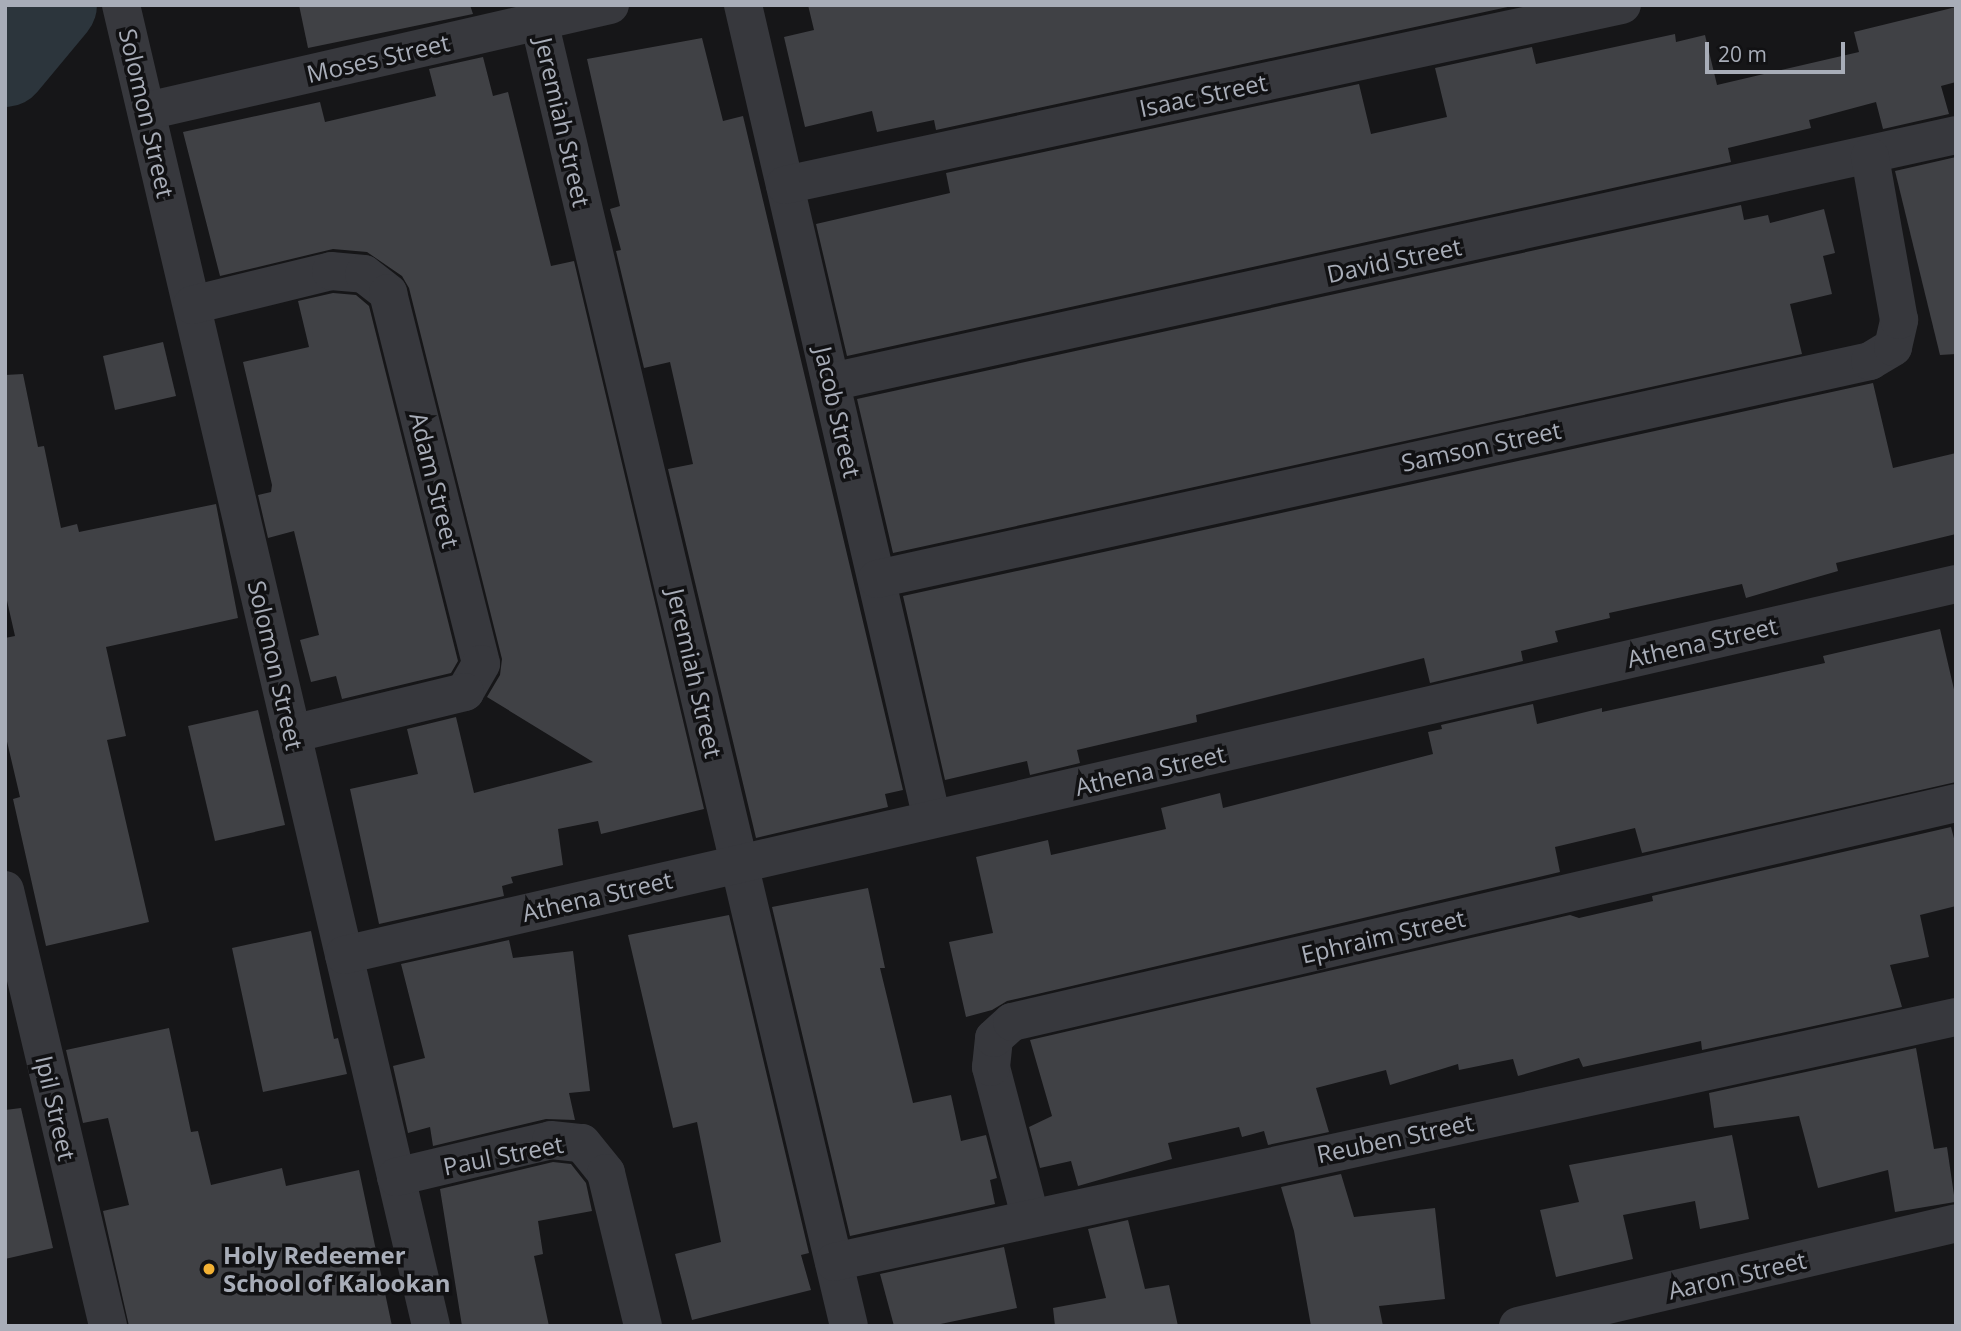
<!DOCTYPE html>
<html>
<head>
<meta charset="utf-8">
<style>
  body { margin:0 }
  #map { position:relative; width:1961px; height:1331px; overflow:hidden; background:#161618; font-family:"Open Sans",sans-serif }
  div>[style] { position:absolute }
  .river>* { height:84px; margin:-42px; padding:0 42px; transform-origin:42px; border-radius:42px; background:#2c353c }
  .building>* { inset:0; background:#404145 }
  .minor>* { height:38px; margin:-19px; padding:0 19px; transform-origin:19px; border-radius:19px; background:#37383d }
  .tertiary>* { height:38px; margin:-19px; padding:0 19px; transform-origin:19px; border-radius:19px; background:#37383d }
  .dots>* { width:19px; height:19px; translate:-50% -50%; box-sizing:border-box; border:4px solid #111113; border-radius:50% }
  span { translate:-50% -50%; white-space:nowrap; text-align:center; line-height:1.15; -webkit-text-stroke:7px #111113; paint-order:stroke }
  .street-label { font-size:24px; color:#a8adb8 }
  .poi-label { font-size:24px; color:#a8adb8; font-weight:700 }
  .left { translate:0 -50%; text-align:left }
  .frame { position:absolute; inset:0; border:7px solid #a8adb8; pointer-events:none }
  .scale { position:absolute; left:1705px; top:42px; width:140px; height:32px; box-sizing:border-box; border:4px solid #a8adb8; border-top:0; padding-left:9px; font-size:21px; line-height:24px; white-space:nowrap; color:#a8adb8; -webkit-text-stroke:5px #111113; paint-order:stroke }
</style>
</head>
<body>
<div id="map">
  <div class="river">
    <div style="left:5px;top:65px;width:78px;rotate:-50.2deg"></div>
  </div>
  <div class="building">
    <div style="clip-path:polygon(299px 5px,470px 5px,473px 14px,308px 48px)"></div>
    <div style="clip-path:polygon(808px 5px,1517px 5px,936px 130px,934px 120px,877px 132px,872px 111px,805px 127px,784px 37px,814px 30px)"></div>
    <div style="clip-path:polygon(1956px 7px,1956px 82px,1941px 86px,1949px 114px,1883px 129px,1876px 102px,1809px 120px,1811px 128px,1728px 148px,1731px 162px,847px 356px,816px 224px,950px 193px,946px 173px,1359px 84px,1371px 134px,1447px 117px,1435px 68px,1532px 47px,1536px 64px,1675px 34px,1676px 42px,1705px 35px,1717px 85px,1859px 52px,1854px 32px)"></div>
    <div style="clip-path:polygon(702px 38px,723px 121px,743px 116px,903px 790px,885px 794px,888px 807px,756px 838px,668px 469px,693px 464px,670px 362px,644px 368px,616px 251px,621px 250px,610px 209px,620px 206px,587px 59px)"></div>
    <div style="clip-path:polygon(483px 57px,493px 96px,508px 92px,551px 266px,574px 261px,704px 809px,601px 834px,598px 821px,558px 829px,563px 865px,511px 877px,513px 883px,502px 886px,504px 896px,379px 924px,350px 789px,418px 774px,407px 729px,456px 717px,474px 793px,593px 762px,487px 697px,500px 675px,502px 659px,409px 288px,402px 276px,367px 252px,333px 249px,220px 276px,183px 132px,320px 102px,325px 122px,436px 96px,429px 69px)"></div>
    <div style="clip-path:polygon(1956px 157px,1956px 354px,1940px 355px,1895px 171px)"></div>
    <div style="clip-path:polygon(1741px 205px,1744px 220px,1768px 215px,1770px 223px,1824px 209px,1835px 253px,1823px 256px,1832px 294px,1790px 304px,1802px 354px,893px 553px,857px 399px)"></div>
    <div style="clip-path:polygon(333px 293px,356px 295px,369px 306px,458px 661px,451px 673px,342px 699px,336px 676px,311px 682px,300px 640px,319px 635px,294px 531px,268px 538px,258px 495px,271px 492px,272px 485px,243px 362px,309px 347px,298px 301px)"></div>
    <div style="clip-path:polygon(163px 342px,176px 396px,115px 410px,103px 356px)"></div>
    <div style="clip-path:polygon(23px 374px,38px 447px,44px 446px,61px 528px,77px 524px,79px 532px,216px 504px,238px 618px,106px 647px,126px 736px,107px 740px,149px 922px,46px 946px,13px 799px,20px 797px,5px 733px,5px 638px,15px 636px,5px 592px,5px 375px)"></div>
    <div style="clip-path:polygon(1873px 383px,1893px 468px,1956px 453px,1956px 534px,1836px 563px,1838px 571px,1746px 598px,1742px 584px,1609px 613px,1610px 618px,1555px 631px,1558px 642px,1521px 651px,1523px 661px,1430px 683px,1424px 658px,1196px 715px,1197px 722px,1077px 750px,1080px 763px,1030px 775px,1027px 761px,945px 780px,903px 596px)"></div>
    <div style="clip-path:polygon(1940px 629px,1956px 698px,1956px 782px,1642px 853px,1635px 828px,1555px 847px,1560px 872px,1007px 1001px,992px 1010px,966px 1017px,949px 942px,993px 933px,976px 857px,1048px 840px,1051px 855px,1166px 829px,1161px 808px,1220px 793px,1223px 808px,1433px 754px,1428px 732px,1442px 729px,1441px 725px,1533px 704px,1537px 724px,1602px 708px,1602px 712px,1825px 663px,1823px 656px)"></div>
    <div style="clip-path:polygon(258px 710px,285px 825px,215px 841px,188px 726px)"></div>
    <div style="clip-path:polygon(1951px 827px,1956px 846px,1956px 906px,1920px 915px,1929px 957px,1890px 965px,1902px 1007px,1702px 1050px,1701px 1041px,1583px 1067px,1579px 1058px,1518px 1076px,1513px 1059px,1459px 1070px,1458px 1064px,1390px 1085px,1386px 1070px,1316px 1088px,1329px 1132px,1268px 1145px,1264px 1131px,1242px 1137px,1239px 1127px,1168px 1143px,1172px 1159px,1078px 1186px,1071px 1161px,1040px 1168px,1029px 1127px,1052px 1116px,1030px 1040px,1570px 915px,1579px 918px,1653px 901px,1652px 896px)"></div>
    <div style="clip-path:polygon(868px 888px,885px 968px,880px 968px,913px 1103px,951px 1095px,961px 1141px,986px 1135px,997px 1178px,990px 1180px,995px 1204px,850px 1236px,772px 907px)"></div>
    <div style="clip-path:polygon(729px 915px,809px 1253px,801px 1255px,811px 1290px,692px 1320px,675px 1254px,721px 1242px,697px 1122px,673px 1128px,628px 935px)"></div>
    <div style="clip-path:polygon(311px 931px,334px 1039px,338px 1038px,347px 1074px,263px 1092px,232px 948px)"></div>
    <div style="clip-path:polygon(509px 940px,513px 958px,573px 951px,590px 1091px,569px 1093px,575px 1120px,546px 1119px,433px 1146px,430px 1127px,408px 1133px,393px 1066px,425px 1058px,401px 964px)"></div>
    <div style="clip-path:polygon(169px 1028px,191px 1132px,198px 1131px,211px 1185px,282px 1168px,286px 1186px,359px 1170px,392px 1326px,129px 1326px,103px 1211px,129px 1205px,108px 1118px,83px 1123px,66px 1050px)"></div>
    <div style="clip-path:polygon(1916px 1048px,1934px 1149px,1947px 1147px,1955px 1202px,1895px 1212px,1888px 1170px,1818px 1188px,1799px 1116px,1714px 1128px,1709px 1093px)"></div>
    <div style="clip-path:polygon(21px 1108px,53px 1248px,5px 1259px,5px 1110px)"></div>
    <div style="clip-path:polygon(1732px 1135px,1749px 1219px,1700px 1229px,1695px 1201px,1623px 1215px,1633px 1259px,1556px 1277px,1540px 1210px,1579px 1202px,1569px 1165px)"></div>
    <div style="clip-path:polygon(553px 1162px,571px 1164px,586px 1183px,592px 1211px,538px 1221px,543px 1254px,534px 1256px,549px 1326px,462px 1326px,440px 1189px)"></div>
    <div style="clip-path:polygon(1341px 1174px,1354px 1217px,1435px 1208px,1445px 1299px,1379px 1306px,1383px 1326px,1311px 1326px,1294px 1231px,1281px 1187px)"></div>
    <div style="clip-path:polygon(1128px 1220px,1145px 1289px,1169px 1285px,1178px 1326px,1055px 1326px,1053px 1308px,1106px 1298px,1088px 1229px)"></div>
    <div style="clip-path:polygon(1004px 1247px,1017px 1308px,931px 1326px,894px 1326px,880px 1274px)"></div>
  </div>
  <div class="minor">
    <div style="left:121px;top:5px;width:1357px;rotate:76.79deg"></div>
    <div style="left:743px;top:5px;width:836px;rotate:76.93deg"></div>
    <div style="left:539px;top:21px;width:1341px;rotate:76.64deg"></div>
    <div style="left:147px;top:111px;width:475px;rotate:-12.9deg"></div>
    <div style="left:785px;top:185px;width:856px;rotate:-12.14deg"></div>
    <div style="left:192px;top:305px;width:143px;rotate:-13.7deg"></div>
    <div style="left:331px;top:271px;width:33px;rotate:5deg"></div>
    <div style="left:364px;top:274px;width:31px;rotate:38deg"></div>
    <div style="left:388px;top:293px;width:382px;rotate:75.9deg"></div>
    <div style="left:481px;top:664px;width:32px;rotate:120deg"></div>
    <div style="left:465px;top:692px;width:178px;rotate:166.4deg"></div>
    <div style="left:831px;top:382px;width:1152px;rotate:-12.38deg"></div>
    <div style="left:877px;top:579px;width:1017px;rotate:-12.38deg"></div>
    <div style="left:1870px;top:361px;width:27px;rotate:-31deg"></div>
    <div style="left:1893px;top:347px;width:28px;rotate:-77deg"></div>
    <div style="left:1899px;top:320px;width:166px;rotate:-100.1deg"></div>
    <div style="left:344px;top:955px;width:1654px;rotate:-12.96deg"></div>
    <div style="left:396px;top:1177px;width:159px;rotate:-13.4deg"></div>
    <div style="left:551px;top:1140px;width:31px;rotate:6deg"></div>
    <div style="left:582px;top:1143px;width:38px;rotate:51deg"></div>
    <div style="left:606px;top:1173px;width:157px;rotate:76.4deg"></div>
    <div style="left:1030px;top:1216px;width:154px;rotate:-104.7deg"></div>
    <div style="left:991px;top:1067px;width:29px;rotate:-84deg"></div>
    <div style="left:994px;top:1038px;width:24px;rotate:-42deg"></div>
    <div style="left:1012px;top:1022px;width:969px;rotate:-13.06deg"></div>
    <div style="left:834px;top:1262px;width:1148px;rotate:-12.32deg"></div>
    <div style="left:1518px;top:1326px;width:450px;rotate:-13.2deg"></div>
  </div>
  <div class="tertiary">
    <div style="left:5px;top:890px;width:448px;rotate:76.7deg"></div>
  </div>
  <div class="dots">
    <div style="left:209px;top:1269px;background:#f2b134"></div>
  </div>
  <div class="street-label">
    <span style="left:378px;top:58px;rotate:-13deg">Moses Street</span>
    <span style="left:1203px;top:95px;rotate:-12deg">Isaac Street</span>
    <span style="left:147px;top:113px;rotate:77deg">Solomon Street</span>
    <span style="left:563px;top:122px;rotate:77deg">Jeremiah Street</span>
    <span style="left:1394px;top:260px;rotate:-12deg">David Street</span>
    <span style="left:838px;top:412px;rotate:77deg">Jacob Street</span>
    <span style="left:1481px;top:446px;rotate:-12deg">Samson Street</span>
    <span style="left:435px;top:480px;rotate:76deg">Adam Street</span>
    <span style="left:1702px;top:642px;rotate:-13deg">Athena Street</span>
    <span style="left:276px;top:665px;rotate:77deg">Solomon Street</span>
    <span style="left:695px;top:673px;rotate:77deg">Jeremiah Street</span>
    <span style="left:1150px;top:770px;rotate:-13deg">Athena Street</span>
    <span style="left:597px;top:896px;rotate:-13deg">Athena Street</span>
    <span style="left:1383px;top:936px;rotate:-13deg">Ephraim Street</span>
    <span style="left:56px;top:1108px;rotate:77deg">Ipil Street</span>
    <span style="left:1395px;top:1138px;rotate:-12deg">Reuben Street</span>
    <span style="left:503px;top:1155px;rotate:-11deg">Paul Street</span>
    <span style="left:1737px;top:1275px;rotate:-13deg">Aaron Street</span>
  </div>
  <div class="poi-label">
    <span class="left" style="left:223px;top:1269px">Holy Redeemer<br>School of Kalookan</span>
  </div>
  <div class="frame"></div>
  <div class="scale">20 m</div>
</div>
</body>
</html>
